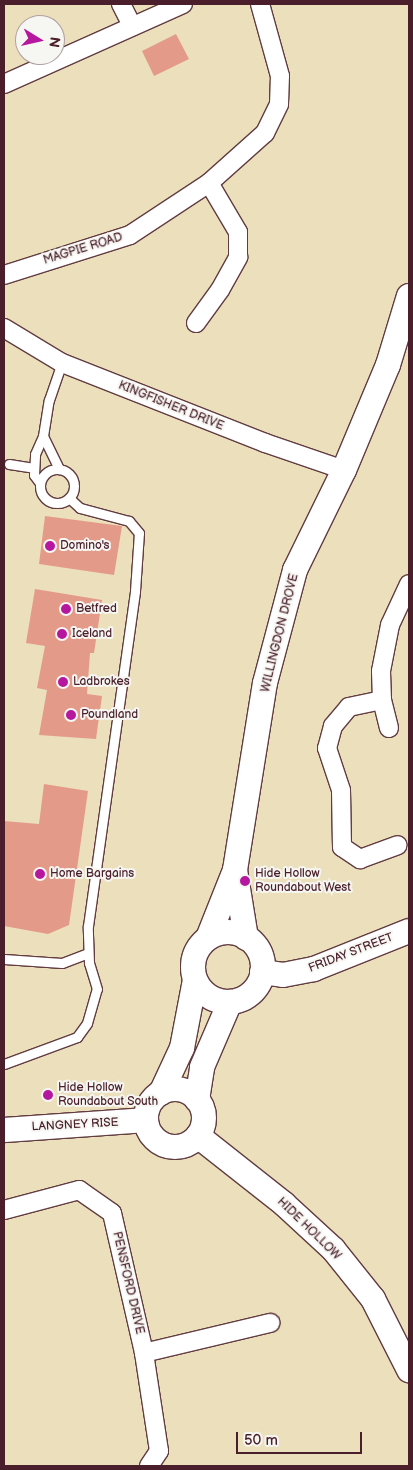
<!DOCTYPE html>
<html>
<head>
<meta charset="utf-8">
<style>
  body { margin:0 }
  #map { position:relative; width:413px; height:1470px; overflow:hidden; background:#ebdfbc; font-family:"Balsamiq Sans",sans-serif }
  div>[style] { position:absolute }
  .building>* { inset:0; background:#e49a89 }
  .roads { filter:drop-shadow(1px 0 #623c41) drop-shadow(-1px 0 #623c41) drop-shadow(0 1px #623c41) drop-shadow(0 -1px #623c41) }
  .lane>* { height:9px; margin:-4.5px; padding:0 4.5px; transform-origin:4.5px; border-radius:4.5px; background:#fff }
  .lane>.ring { margin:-4.5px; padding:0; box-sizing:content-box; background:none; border:9px solid #fff; border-radius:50% }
  .street>* { height:18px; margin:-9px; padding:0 9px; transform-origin:9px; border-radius:9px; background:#fff }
  .secondary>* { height:24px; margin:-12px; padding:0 12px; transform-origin:12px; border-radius:12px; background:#fff }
  .secondary>.ring { margin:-12px; padding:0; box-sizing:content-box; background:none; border:24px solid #fff; border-radius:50% }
  .dots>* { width:14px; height:14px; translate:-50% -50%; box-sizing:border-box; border:2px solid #f6f6f2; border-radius:50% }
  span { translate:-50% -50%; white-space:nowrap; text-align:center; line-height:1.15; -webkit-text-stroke:4px #f6f6f2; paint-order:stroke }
  .street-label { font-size:12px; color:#4a1f2b }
  .poi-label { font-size:12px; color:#4a1f2b }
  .left { translate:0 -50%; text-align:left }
  .frame { position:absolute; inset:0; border:5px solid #4a1f2b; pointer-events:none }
  .north { position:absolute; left:15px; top:15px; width:50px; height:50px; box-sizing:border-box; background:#f6f6f2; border:1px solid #b1a0a2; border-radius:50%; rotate:99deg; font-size:14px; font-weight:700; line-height:20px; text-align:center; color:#4a1f2b }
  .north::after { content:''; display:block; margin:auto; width:18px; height:22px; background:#b5179e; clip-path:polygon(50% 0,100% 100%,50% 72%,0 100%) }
  .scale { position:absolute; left:236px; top:1432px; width:126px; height:22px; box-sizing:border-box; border:2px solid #4a1f2b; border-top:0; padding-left:6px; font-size:15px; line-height:18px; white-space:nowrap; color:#4a1f2b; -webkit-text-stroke:4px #f6f6f2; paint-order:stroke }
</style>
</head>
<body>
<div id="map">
  <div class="building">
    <div style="clip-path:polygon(176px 34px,189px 59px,154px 76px,142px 51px)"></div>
    <div style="clip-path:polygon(45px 516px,122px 526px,114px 575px,39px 564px)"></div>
    <div style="clip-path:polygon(35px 589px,102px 600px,94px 653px,90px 653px,87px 694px,102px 696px,96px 739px,39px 735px,47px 690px,37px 688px,45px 646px,26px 643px)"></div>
    <div style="clip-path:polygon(44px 784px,88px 791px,69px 925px,48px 934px,4px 926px,4px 821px,39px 824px)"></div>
  </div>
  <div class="roads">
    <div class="lane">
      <div style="left:43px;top:436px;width:37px;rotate:64deg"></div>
      <div style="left:9px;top:464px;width:25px;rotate:9deg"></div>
      <div class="ring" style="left:40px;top:469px;width:25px;height:25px"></div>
      <div style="left:40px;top:483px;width:10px;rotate:-127deg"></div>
      <div style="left:34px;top:475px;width:21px;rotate:-87deg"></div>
      <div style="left:35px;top:454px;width:20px;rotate:-66deg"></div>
      <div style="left:43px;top:436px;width:36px;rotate:-81deg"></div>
      <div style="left:49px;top:400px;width:39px;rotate:-71deg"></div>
      <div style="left:4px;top:959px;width:58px;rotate:3.9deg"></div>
      <div style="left:62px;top:963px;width:28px;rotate:-21deg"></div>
      <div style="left:4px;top:1064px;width:78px;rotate:-20.3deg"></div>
      <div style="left:77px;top:1037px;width:17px;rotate:-54deg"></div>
      <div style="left:87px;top:1023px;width:35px;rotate:-74deg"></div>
      <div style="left:97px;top:989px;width:27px;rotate:-107deg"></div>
      <div style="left:89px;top:963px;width:37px;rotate:-92deg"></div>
      <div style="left:88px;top:926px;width:338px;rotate:-82deg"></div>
      <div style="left:135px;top:591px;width:58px;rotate:-86.1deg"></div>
      <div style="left:139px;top:533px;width:16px;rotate:-130deg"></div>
      <div style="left:129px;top:521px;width:51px;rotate:-165.1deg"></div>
      <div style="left:80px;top:508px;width:15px;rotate:-138deg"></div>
    </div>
    <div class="street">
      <div style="left:121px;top:4px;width:25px;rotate:63deg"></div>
      <div style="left:4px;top:84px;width:196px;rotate:-24.1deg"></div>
      <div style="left:4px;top:275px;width:132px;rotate:-17.6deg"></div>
      <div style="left:130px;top:235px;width:95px;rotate:-33.4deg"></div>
      <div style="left:209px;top:183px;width:75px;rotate:-41.8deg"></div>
      <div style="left:265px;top:133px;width:32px;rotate:-64deg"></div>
      <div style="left:279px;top:104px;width:28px;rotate:-88deg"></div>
      <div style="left:280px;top:76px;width:75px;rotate:-105.5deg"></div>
      <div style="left:196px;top:323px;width:41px;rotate:-54deg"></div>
      <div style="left:220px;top:290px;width:38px;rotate:-61deg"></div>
      <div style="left:238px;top:257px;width:25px;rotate:-90deg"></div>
      <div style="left:238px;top:232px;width:57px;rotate:-120.6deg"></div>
      <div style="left:4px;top:328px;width:68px;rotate:31.1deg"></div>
      <div style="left:62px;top:363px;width:218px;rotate:21.5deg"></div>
      <div style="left:265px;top:443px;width:83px;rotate:18.9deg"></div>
      <div style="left:382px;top:700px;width:34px;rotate:168deg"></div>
      <div style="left:349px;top:707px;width:25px;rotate:130deg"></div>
      <div style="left:333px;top:726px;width:23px;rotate:105deg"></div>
      <div style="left:327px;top:748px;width:44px;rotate:71.6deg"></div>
      <div style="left:341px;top:790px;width:57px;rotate:89deg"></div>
      <div style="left:342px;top:847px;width:22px;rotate:34deg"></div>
      <div style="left:360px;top:859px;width:40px;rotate:-20.2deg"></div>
      <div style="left:389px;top:728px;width:29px;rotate:-104deg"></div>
      <div style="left:382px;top:700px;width:29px;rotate:-92deg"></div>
      <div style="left:381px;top:671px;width:47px;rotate:-78.9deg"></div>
      <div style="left:390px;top:625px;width:45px;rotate:-65.1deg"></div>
      <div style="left:4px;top:1210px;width:78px;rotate:-14.9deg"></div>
      <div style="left:79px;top:1190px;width:40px;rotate:34.9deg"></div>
      <div style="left:112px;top:1213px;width:144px;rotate:77.1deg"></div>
      <div style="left:144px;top:1353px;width:99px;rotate:81.3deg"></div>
      <div style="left:159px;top:1451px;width:18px;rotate:124deg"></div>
      <div style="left:144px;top:1353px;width:130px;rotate:-13.4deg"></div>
    </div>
    <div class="secondary">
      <div style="left:235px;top:870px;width:69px;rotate:80.8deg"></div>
      <div class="ring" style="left:193px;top:932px;width:46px;height:46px"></div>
      <div style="left:208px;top:938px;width:73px;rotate:-68.3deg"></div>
      <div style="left:235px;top:870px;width:189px;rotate:-80.9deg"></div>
      <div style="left:265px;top:683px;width:117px;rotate:-75.1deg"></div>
      <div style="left:295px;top:570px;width:111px;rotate:-63.9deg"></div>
      <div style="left:344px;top:470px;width:114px;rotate:-67.3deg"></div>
      <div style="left:388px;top:365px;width:72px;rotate:-73.1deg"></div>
      <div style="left:262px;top:972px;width:21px;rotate:8deg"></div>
      <div style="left:283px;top:975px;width:32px;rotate:-11deg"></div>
      <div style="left:314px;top:969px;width:102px;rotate:-21.8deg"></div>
      <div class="ring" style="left:146px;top:1089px;width:34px;height:34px"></div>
      <div style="left:161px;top:1093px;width:50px;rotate:-65deg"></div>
      <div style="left:182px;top:1048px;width:69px;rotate:-79.2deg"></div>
      <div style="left:197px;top:1100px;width:33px;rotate:-81deg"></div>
      <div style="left:202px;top:1067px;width:71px;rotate:-66.7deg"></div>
      <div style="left:4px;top:1130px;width:142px;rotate:-4deg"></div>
      <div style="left:198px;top:1136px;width:110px;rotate:38.3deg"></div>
      <div style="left:284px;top:1204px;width:67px;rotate:42.6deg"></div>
      <div style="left:333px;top:1249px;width:64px;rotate:51.3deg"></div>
      <div style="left:373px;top:1299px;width:80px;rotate:63.1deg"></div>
    </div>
  </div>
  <div class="dots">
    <div style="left:50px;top:546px;background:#b5179e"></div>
    <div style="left:66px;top:609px;background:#b5179e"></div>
    <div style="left:62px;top:634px;background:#b5179e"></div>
    <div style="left:63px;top:682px;background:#b5179e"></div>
    <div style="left:71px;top:715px;background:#b5179e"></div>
    <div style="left:40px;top:874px;background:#b5179e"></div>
    <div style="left:245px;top:881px;background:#b5179e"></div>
    <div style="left:48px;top:1095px;background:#b5179e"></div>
  </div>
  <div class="street-label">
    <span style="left:83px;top:249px;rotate:-17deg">MAGPIE ROAD</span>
    <span style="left:171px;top:406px;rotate:22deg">KINGFISHER DRIVE</span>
    <span style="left:280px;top:633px;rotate:-76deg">WILLINGDON DROVE</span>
    <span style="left:351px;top:953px;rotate:-21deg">FRIDAY STREET</span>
    <span style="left:75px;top:1125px;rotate:-3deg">LANGNEY RISE</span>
    <span style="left:309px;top:1229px;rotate:44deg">HIDE HOLLOW</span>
    <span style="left:128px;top:1283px;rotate:77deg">PENSFORD DRIVE</span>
  </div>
  <div class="poi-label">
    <span class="left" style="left:60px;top:546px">Domino's</span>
    <span class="left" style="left:76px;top:609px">Betfred</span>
    <span class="left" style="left:72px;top:634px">Iceland</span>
    <span class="left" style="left:73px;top:682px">Ladbrokes</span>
    <span class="left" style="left:81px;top:715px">Poundland</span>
    <span class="left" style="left:50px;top:874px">Home Bargains</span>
    <span class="left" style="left:255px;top:881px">Hide Hollow<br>Roundabout West</span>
    <span class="left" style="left:58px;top:1095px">Hide Hollow<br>Roundabout South</span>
  </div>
  <div class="frame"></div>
  <div class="north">N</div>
  <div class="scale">50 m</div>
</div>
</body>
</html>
